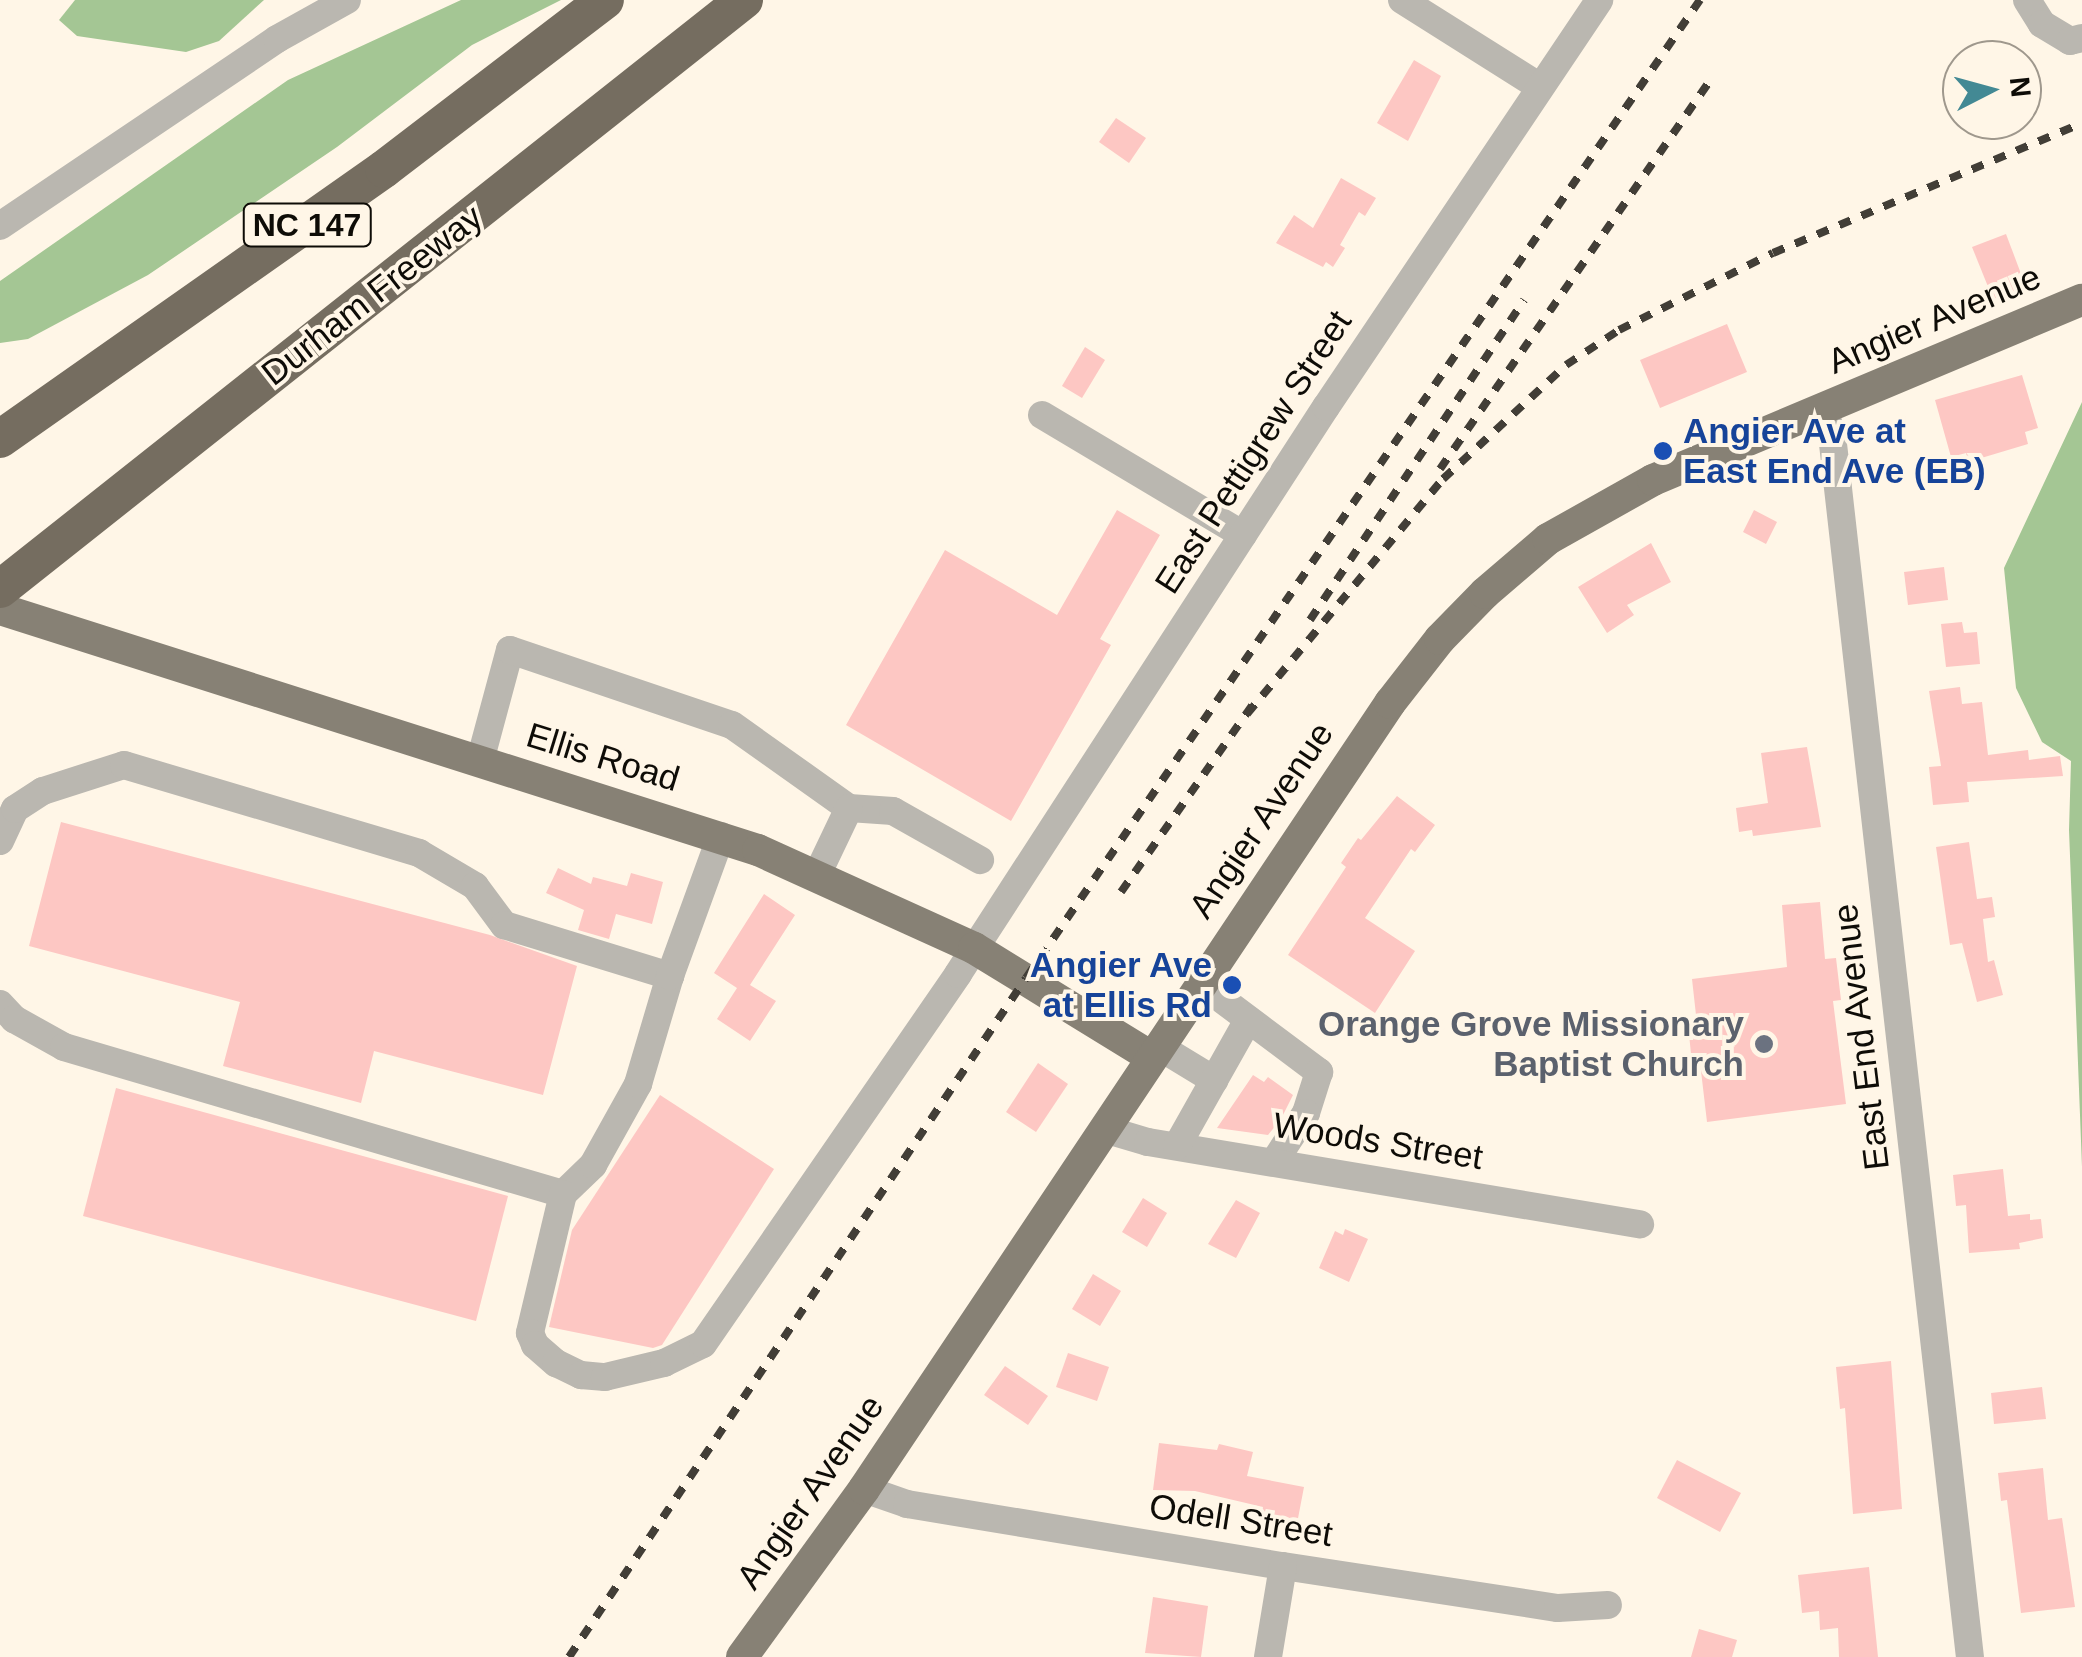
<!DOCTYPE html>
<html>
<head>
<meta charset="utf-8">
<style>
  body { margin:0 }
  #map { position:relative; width:2082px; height:1657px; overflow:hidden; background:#fff6e7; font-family:Arial,sans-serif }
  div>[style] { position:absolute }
  .forest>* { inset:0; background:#a4c694 }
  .building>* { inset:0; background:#fdc7c3 }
  .minor>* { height:28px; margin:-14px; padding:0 14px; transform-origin:14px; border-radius:14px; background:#bab7b0 }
  .major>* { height:32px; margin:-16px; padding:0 16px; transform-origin:16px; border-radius:16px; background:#878175 }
  .highway>* { height:38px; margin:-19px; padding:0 19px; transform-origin:19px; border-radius:19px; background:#756d60 }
  .rail>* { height:8px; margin-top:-4px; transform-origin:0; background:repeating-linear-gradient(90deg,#423e37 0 12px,transparent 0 24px) }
  .dots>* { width:28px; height:28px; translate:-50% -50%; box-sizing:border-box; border:5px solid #fff6e7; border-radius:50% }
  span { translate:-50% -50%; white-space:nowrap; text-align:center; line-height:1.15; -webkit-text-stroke:8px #fff6e7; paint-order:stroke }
  .shield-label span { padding:2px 8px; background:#fff6e7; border:2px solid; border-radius:8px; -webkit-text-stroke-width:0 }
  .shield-label { font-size:32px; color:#0e0c07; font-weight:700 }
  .street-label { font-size:35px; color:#0e0c07 }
  .transit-label { font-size:35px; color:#164399; font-weight:700 }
  .left { translate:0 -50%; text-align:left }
  .right { translate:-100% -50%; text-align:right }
  .worship-label { font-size:35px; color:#5b616d; font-weight:700 }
  .north { position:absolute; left:1942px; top:40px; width:100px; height:100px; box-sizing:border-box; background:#fff6e7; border:2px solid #9f988d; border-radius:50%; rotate:84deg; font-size:28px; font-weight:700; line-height:40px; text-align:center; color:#0e0c07 }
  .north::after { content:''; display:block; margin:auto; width:35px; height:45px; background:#438994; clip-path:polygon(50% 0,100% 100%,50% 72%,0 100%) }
</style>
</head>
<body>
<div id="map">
  <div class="forest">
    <div style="clip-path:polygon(75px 0,264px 0,219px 41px,186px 52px,77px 36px,59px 20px)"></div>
    <div style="clip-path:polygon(461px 0,561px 0,472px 45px,337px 147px,148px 275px,28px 339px,0 343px,0 281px,288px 80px)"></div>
    <div style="clip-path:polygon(2082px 402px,2082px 1167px,2069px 830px,2071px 761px,2042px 742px,2016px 688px,2004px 568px)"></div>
  </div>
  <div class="building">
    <div style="clip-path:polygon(1414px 60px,1441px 76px,1408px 141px,1377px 123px)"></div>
    <div style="clip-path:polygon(1116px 118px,1146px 138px,1129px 163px,1099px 142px)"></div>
    <div style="clip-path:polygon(1341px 178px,1376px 198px,1365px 216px,1359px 212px,1340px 245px,1345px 248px,1333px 267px,1326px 262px,1323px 267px,1276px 243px,1294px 215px,1313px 228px)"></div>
    <div style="clip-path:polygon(2006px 234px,2026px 287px,1993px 299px,1972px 247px)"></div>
    <div style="clip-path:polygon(1727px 324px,1747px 372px,1660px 408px,1640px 360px)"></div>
    <div style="clip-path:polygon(1085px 347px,1105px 360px,1082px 398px,1062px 386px)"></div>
    <div style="clip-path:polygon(2022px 375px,2038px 428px,2025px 432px,2028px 444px,1968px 462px,1966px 453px,1951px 457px,1935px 400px)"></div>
    <div style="clip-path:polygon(1117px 510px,1160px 535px,1100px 639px,1111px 645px,1011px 821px,846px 725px,945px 550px,1057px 615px)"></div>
    <div style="clip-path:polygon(1754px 510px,1777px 522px,1766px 544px,1743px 532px)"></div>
    <div style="clip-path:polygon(1651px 543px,1671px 582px,1627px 605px,1634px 615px,1607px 633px,1578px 587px)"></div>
    <div style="clip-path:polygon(1944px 567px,1948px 600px,1908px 605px,1904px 572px)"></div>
    <div style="clip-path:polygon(1962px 622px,1964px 633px,1977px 632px,1980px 664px,1946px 667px,1941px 624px)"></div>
    <div style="clip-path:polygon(1960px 687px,1962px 704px,1982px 702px,1988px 755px,2028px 750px,2029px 760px,2060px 756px,2063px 776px,1967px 782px,1969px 802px,1933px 805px,1929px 767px,1941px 766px,1929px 691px)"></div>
    <div style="clip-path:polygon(1807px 747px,1821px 827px,1753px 836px,1752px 830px,1739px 832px,1736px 808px,1768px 803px,1761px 753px)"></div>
    <div style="clip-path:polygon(1397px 796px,1435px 825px,1415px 852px,1411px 849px,1365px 918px,1415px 951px,1375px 1013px,1288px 955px,1346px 867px,1341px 863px,1358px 838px,1361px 840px)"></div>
    <div style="clip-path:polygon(61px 822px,490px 935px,577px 966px,543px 1095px,374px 1051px,361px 1103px,223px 1066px,240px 1002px,29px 946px)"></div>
    <div style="clip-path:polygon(1969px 842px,1977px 899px,1992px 897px,1995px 917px,1983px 919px,1988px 962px,1994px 960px,2003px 995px,1977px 1002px,1962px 943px,1950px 945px,1936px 847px)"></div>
    <div style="clip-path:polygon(558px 868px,591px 884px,593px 877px,627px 886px,631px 873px,663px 882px,652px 924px,616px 914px,609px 939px,578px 930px,584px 910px,546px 893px)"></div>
    <div style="clip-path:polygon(764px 894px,795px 915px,750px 985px,776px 1001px,750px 1041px,717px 1019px,737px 988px,714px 973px)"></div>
    <div style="clip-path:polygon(1820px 902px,1825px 959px,1836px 958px,1841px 1000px,1833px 1001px,1846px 1104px,1707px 1122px,1699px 1054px,1691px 1054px,1689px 1034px,1698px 1033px,1692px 979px,1787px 967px,1782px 905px)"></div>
    <div style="clip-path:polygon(1038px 1063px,1068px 1084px,1036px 1132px,1006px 1112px)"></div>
    <div style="clip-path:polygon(1253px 1075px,1264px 1082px,1268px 1077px,1293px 1095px,1281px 1119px,1268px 1135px,1217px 1128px)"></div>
    <div style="clip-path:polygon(116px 1088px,508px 1196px,476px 1321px,83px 1216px)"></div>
    <div style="clip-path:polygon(660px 1095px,774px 1169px,662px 1345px,653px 1348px,549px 1327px,572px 1230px)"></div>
    <div style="clip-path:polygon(2003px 1169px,2008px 1216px,2030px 1214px,2030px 1220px,2041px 1219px,2043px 1238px,2019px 1243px,2020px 1249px,1969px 1253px,1966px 1205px,1956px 1206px,1953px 1175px)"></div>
    <div style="clip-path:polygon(1143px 1198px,1167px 1213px,1147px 1247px,1122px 1232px)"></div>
    <div style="clip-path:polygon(1236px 1200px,1260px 1213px,1236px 1258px,1208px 1244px)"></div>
    <div style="clip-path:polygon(1345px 1229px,1368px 1239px,1349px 1282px,1319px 1268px,1335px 1231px,1343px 1235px)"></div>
    <div style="clip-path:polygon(1093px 1274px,1121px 1291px,1100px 1326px,1072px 1309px)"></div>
    <div style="clip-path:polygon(1068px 1353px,1109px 1367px,1097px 1401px,1056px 1387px)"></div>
    <div style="clip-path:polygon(1891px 1361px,1902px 1509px,1853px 1514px,1845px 1408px,1840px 1409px,1836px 1367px)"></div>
    <div style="clip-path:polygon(1005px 1366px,1048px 1396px,1028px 1425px,984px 1395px)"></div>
    <div style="clip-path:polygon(2042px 1387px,2046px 1419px,1994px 1424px,1991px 1393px)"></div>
    <div style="clip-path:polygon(1159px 1443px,1217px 1450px,1219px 1444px,1253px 1452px,1247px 1476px,1304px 1487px,1295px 1534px,1259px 1527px,1263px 1507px,1195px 1491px,1153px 1490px)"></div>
    <div style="clip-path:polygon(1677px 1460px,1741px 1493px,1720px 1532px,1657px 1498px)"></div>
    <div style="clip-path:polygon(2043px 1468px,2048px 1520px,2062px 1518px,2075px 1607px,2021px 1613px,2007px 1500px,2001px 1501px,1998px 1473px)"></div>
    <div style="clip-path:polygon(1869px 1567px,1878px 1657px,1839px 1657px,1838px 1628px,1820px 1630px,1819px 1611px,1802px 1613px,1798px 1575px)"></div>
    <div style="clip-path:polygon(1153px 1597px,1208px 1606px,1201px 1657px,1145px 1653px)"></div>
    <div style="clip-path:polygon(1699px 1629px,1737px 1640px,1732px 1657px,1691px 1657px)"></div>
  </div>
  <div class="minor">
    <div style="left:1402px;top:0;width:163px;rotate:32.2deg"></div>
    <div style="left:2027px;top:0;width:28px;rotate:58deg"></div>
    <div style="left:2042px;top:24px;width:33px;rotate:31deg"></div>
    <div style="left:2070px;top:41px;width:12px;rotate:-14deg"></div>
    <div style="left:0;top:226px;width:334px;rotate:-34deg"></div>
    <div style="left:277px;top:39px;width:80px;rotate:-29.1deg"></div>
    <div style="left:1824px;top:409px;width:27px;rotate:73deg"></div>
    <div style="left:1832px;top:435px;width:1230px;rotate:83.56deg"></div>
    <div style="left:1042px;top:415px;width:234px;rotate:30.8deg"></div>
    <div style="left:480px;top:761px;width:115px;rotate:-74.9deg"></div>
    <div style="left:510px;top:650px;width:234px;rotate:18.7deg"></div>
    <div style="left:732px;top:725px;width:143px;rotate:35.4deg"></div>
    <div style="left:849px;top:808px;width:44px;rotate:3.9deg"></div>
    <div style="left:893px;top:811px;width:100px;rotate:29.4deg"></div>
    <div style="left:0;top:841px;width:35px;rotate:-65deg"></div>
    <div style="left:15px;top:809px;width:33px;rotate:-33deg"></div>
    <div style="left:43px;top:791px;width:85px;rotate:-17.8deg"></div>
    <div style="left:124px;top:765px;width:308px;rotate:16.6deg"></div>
    <div style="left:419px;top:853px;width:65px;rotate:30.5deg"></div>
    <div style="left:475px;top:886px;width:49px;rotate:53.4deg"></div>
    <div style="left:504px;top:925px;width:174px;rotate:17.1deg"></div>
    <div style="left:817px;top:875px;width:74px;rotate:-64.5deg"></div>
    <div style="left:1200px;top:983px;width:149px;rotate:36.8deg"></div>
    <div style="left:1319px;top:1072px;width:43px;rotate:107.6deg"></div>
    <div style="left:1306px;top:1113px;width:59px;rotate:123.1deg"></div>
    <div style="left:0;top:1004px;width:21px;rotate:47deg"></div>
    <div style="left:14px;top:1019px;width:57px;rotate:29.2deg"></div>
    <div style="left:64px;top:1047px;width:520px;rotate:16.41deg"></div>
    <div style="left:563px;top:1194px;width:42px;rotate:-44deg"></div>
    <div style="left:593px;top:1165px;width:93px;rotate:-60.9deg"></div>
    <div style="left:638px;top:1084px;width:113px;rotate:-73.5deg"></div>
    <div style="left:670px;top:976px;width:149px;rotate:-70deg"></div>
    <div style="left:1158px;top:1046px;width:66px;rotate:31.3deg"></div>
    <div style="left:1104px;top:1129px;width:46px;rotate:16.5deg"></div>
    <div style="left:1148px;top:1142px;width:499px;rotate:9.5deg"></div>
    <div style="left:1177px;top:1146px;width:145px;rotate:-60.6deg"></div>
    <div style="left:563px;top:1194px;width:143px;rotate:103.4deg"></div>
    <div style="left:530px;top:1333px;width:13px;rotate:67deg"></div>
    <div style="left:535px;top:1345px;width:28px;rotate:41deg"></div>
    <div style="left:556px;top:1363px;width:28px;rotate:26deg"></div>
    <div style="left:581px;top:1375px;width:24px;rotate:5deg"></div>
    <div style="left:605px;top:1377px;width:61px;rotate:-13.3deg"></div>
    <div style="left:664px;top:1363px;width:43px;rotate:-26deg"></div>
    <div style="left:703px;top:1344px;width:449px;rotate:-55.4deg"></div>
    <div style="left:958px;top:974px;width:676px;rotate:-57.02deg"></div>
    <div style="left:1326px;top:407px;width:490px;rotate:-56.1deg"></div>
    <div style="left:864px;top:1489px;width:46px;rotate:19.2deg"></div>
    <div style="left:907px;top:1504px;width:381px;rotate:9.4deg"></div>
    <div style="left:1283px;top:1566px;width:278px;rotate:8.7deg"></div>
    <div style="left:1558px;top:1608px;width:50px;rotate:-3.4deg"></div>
    <div style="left:1268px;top:1657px;width:92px;rotate:-80.6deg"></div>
  </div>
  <div class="major">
    <div style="left:0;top:609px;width:795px;rotate:17.64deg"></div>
    <div style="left:758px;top:850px;width:237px;rotate:24.4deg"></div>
    <div style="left:974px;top:948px;width:208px;rotate:31.6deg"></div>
    <div style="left:742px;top:1657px;width:208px;rotate:-54deg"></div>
    <div style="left:864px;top:1489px;width:946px;rotate:-56.21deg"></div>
    <div style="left:1390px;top:703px;width:81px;rotate:-52deg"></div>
    <div style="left:1440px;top:639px;width:64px;rotate:-45.6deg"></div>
    <div style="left:1485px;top:593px;width:83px;rotate:-40.6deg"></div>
    <div style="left:1548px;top:539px;width:120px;rotate:-29.3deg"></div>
    <div style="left:1653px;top:480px;width:465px;rotate:-22.8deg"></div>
  </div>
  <div class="highway">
    <div style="left:0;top:439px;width:469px;rotate:-35.1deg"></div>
    <div style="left:384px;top:169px;width:278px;rotate:-37.4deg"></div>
    <div style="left:0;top:589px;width:949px;rotate:-38.37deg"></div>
  </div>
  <div class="rail">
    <div style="left:1440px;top:469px;width:473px;rotate:-55.2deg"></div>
    <div style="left:1310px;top:620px;width:385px;rotate:-56.2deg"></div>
    <div style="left:1247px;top:714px;width:306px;rotate:-50.2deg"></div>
    <div style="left:1443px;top:479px;width:168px;rotate:-42.8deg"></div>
    <div style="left:1566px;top:365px;width:64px;rotate:-33.4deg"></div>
    <div style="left:1619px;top:330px;width:172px;rotate:-26.6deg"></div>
    <div style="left:1773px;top:253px;width:335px;rotate:-22.8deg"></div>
    <div style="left:1121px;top:892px;width:231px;rotate:-54.9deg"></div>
    <div style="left:569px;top:1657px;width:818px;rotate:-56.06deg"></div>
    <div style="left:1026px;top:978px;width:1188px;rotate:-55.43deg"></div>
  </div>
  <div class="dots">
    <div style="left:1663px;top:451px;background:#1a4fb4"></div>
    <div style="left:1232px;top:985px;background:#1a4fb4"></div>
    <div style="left:1764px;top:1044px;background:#6b7280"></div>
  </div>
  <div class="shield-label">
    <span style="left:307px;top:225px">NC 147</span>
  </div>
  <div class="street-label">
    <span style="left:372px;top:295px;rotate:-38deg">Durham Freeway</span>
    <span style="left:1934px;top:319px;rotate:-23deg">Angier Avenue</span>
    <span style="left:1253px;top:452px;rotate:-57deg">East Pettigrew Street</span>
    <span style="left:603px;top:757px;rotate:17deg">Ellis Road</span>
    <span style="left:1261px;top:820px;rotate:-56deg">Angier Avenue</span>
    <span style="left:1861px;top:1037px;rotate:-97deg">East End Avenue</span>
    <span style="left:1378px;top:1141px;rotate:9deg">Woods Street</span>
    <span style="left:810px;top:1492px;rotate:-55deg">Angier Avenue</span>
    <span style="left:1241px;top:1520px;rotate:9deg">Odell Street</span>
  </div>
  <div class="transit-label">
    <span class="left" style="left:1683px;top:451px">Angier Ave at<br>East End Ave (EB)</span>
    <span class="right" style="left:1212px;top:985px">Angier Ave<br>at Ellis Rd</span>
  </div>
  <div class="worship-label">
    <span class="right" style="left:1744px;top:1044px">Orange Grove Missionary<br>Baptist Church</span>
  </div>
  <div class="north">N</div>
</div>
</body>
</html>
